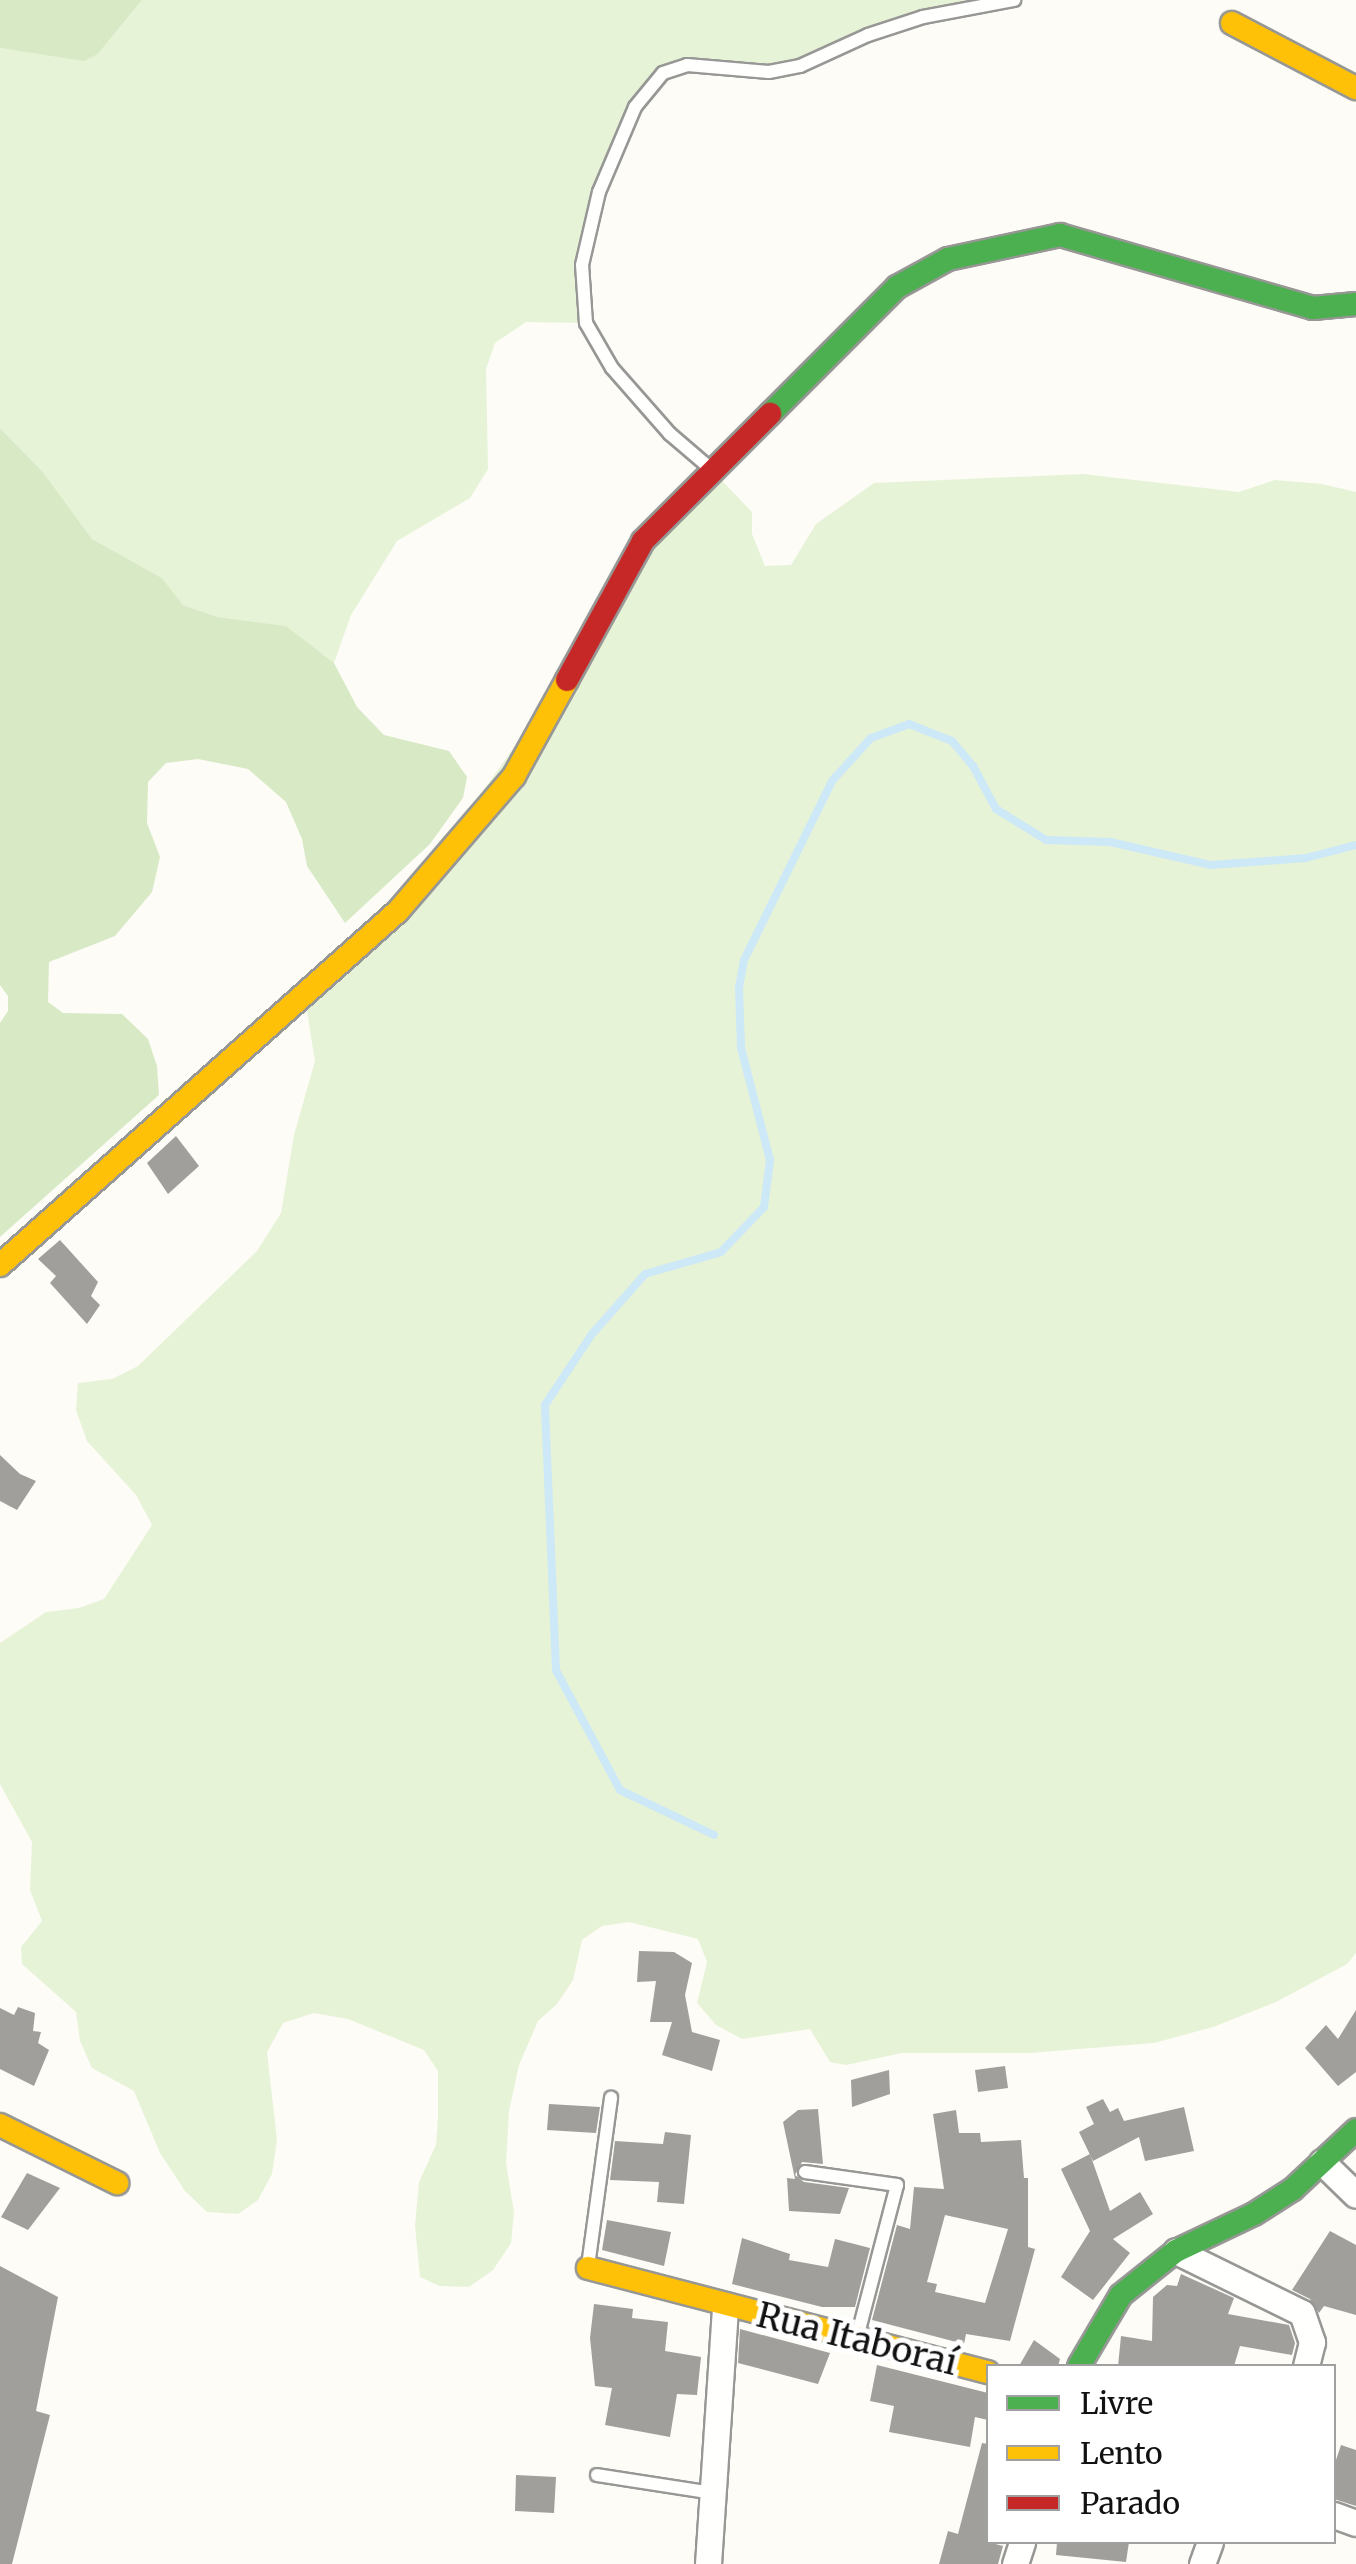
<!DOCTYPE html>
<html>
<head>
<meta charset="utf-8">
<style>
  body { margin:0 }
  #map { position:relative; width:1356px; height:2564px; overflow:hidden; background:#fdfcf7; font-family:Merriweather,serif }
  div>[style] { position:absolute }
  .green>* { inset:0; background:#e7f3d7 }
  .forest>* { inset:0; background:#d8eac5 }
  .stream>* { height:8px; margin:-4px; padding:0 4px; transform-origin:4px; border-radius:4px; background:#cde8f7 }
  .building>* { inset:0; background:#a19f9c }
  .roads { filter:drop-shadow(2px 0 #979795) drop-shadow(-2px 0 #979795) drop-shadow(0 2px #979795) drop-shadow(0 -2px #979795) }
  .lane>* { height:12px; margin:-6px; padding:0 6px; transform-origin:6px; border-radius:6px; background:#fffffe }
  .street>* { height:25px; margin:-12.5px; padding:0 12.5px; transform-origin:12.5px; border-radius:12.5px; background:#fffffe }
  .fast>* { height:22px; margin:-11px; padding:0 11px; transform-origin:11px; border-radius:11px; background:#4caf50 }
  .slow>* { height:22px; margin:-11px; padding:0 11px; transform-origin:11px; border-radius:11px; background:#ffc107 }
  .jam>* { height:22px; margin:-11px; padding:0 11px; transform-origin:11px; border-radius:11px; background:#c62828 }
  span { translate:-50% -50%; white-space:nowrap; text-align:center; line-height:1.15; -webkit-text-stroke:10px #fff; paint-order:stroke }
  .street-label { font-size:35px; color:#111 }
  .legend { position:absolute; left:986px; top:2364px; width:350px; height:180px; box-sizing:border-box; background:#fff; border:2px solid #a0a0a0; margin:0; padding:12px 18px; list-style:none; font-size:30px; color:#111 }
  .legend li { display:flex; align-items:center; gap:20px; height:50px }
  .legend b { width:50px; border:2px solid #a0a0a0 }
</style>
</head>
<body>
<div id="map">
  <div class="green">
    <div style="clip-path:polygon(142px 0,1014px 0,923px 17px,800px 66px,663px 73px,635px 107px,599px 192px,582px 265px,586px 323px,526px 322px,495px 343px,486px 369px,488px 469px,470px 498px,397px 541px,351px 615px,334px 663px,285px 626px,218px 617px,183px 605px,162px 578px,92px 539px,43px 472px,0 428px,0 48px,84px 60px,98px 54px)"></div>
    <div style="clip-path:polygon(711px 469px,752px 512px,752px 534px,765px 566px,791px 565px,816px 524px,874px 483px,1083px 474px,1239px 492px,1275px 480px,1322px 484px,1356px 492px,1356px 1953px,1347px 1964px,1276px 2002px,1213px 2027px,1154px 2043px,1029px 2053px,902px 2053px,846px 2065px,830px 2062px,810px 2029px,742px 2039px,716px 2025px,697px 2003px,707px 1962px,698px 1939px,629px 1922px,602px 1926px,582px 1940px,573px 1980px,557px 2004px,538px 2021px,519px 2065px,509px 2111px,506px 2163px,514px 2212px,511px 2243px,493px 2270px,469px 2287px,439px 2286px,420px 2277px,415px 2226px,419px 2182px,436px 2145px,438px 2117px,438px 2071px,424px 2050px,348px 2019px,314px 2013px,283px 2023px,267px 2052px,277px 2140px,272px 2174px,258px 2200px,238px 2214px,207px 2212px,185px 2191px,160px 2153px,134px 2091px,92px 2068px,80px 2041px,76px 2012px,22px 1964px,21px 1947px,42px 1921px,30px 1890px,32px 1842px,0 1784px,0 1643px,46px 1612px,79px 1608px,104px 1599px,152px 1525px,136px 1495px,87px 1441px,76px 1410px,78px 1383px,112px 1379px,138px 1366px,257px 1251px,281px 1213px,294px 1135px,315px 1061px,304px 993px,398px 911px)"></div>
  </div>
  <div class="forest">
    <div style="clip-path:polygon(0 0,142px 0,98px 54px,84px 61px,0 48px)"></div>
    <div style="clip-path:polygon(0 428px,43px 472px,92px 539px,162px 578px,183px 605px,218px 617px,286px 626px,334px 663px,357px 707px,384px 735px,449px 751px,467px 777px,463px 798px,430px 844px,345px 923px,307px 866px,302px 839px,286px 802px,248px 769px,198px 759px,166px 763px,148px 782px,147px 823px,160px 857px,152px 892px,115px 936px,49px 962px,48px 1002px,63px 1013px,122px 1014px,148px 1039px,157px 1066px,159px 1095px,0 1237px,0 1023px,8px 1011px,8px 996px,0 985px)"></div>
  </div>
  <div class="stream">
    <div style="left:714px;top:1835px;width:104px;rotate:-154.4deg"></div>
    <div style="left:620px;top:1790px;width:136px;rotate:-118.1deg"></div>
    <div style="left:556px;top:1670px;width:265px;rotate:-92.4deg"></div>
    <div style="left:545px;top:1405px;width:85px;rotate:-56.5deg"></div>
    <div style="left:592px;top:1334px;width:80px;rotate:-48.5deg"></div>
    <div style="left:645px;top:1274px;width:79px;rotate:-16.1deg"></div>
    <div style="left:721px;top:1252px;width:62px;rotate:-46.3deg"></div>
    <div style="left:764px;top:1207px;width:47px;rotate:-82.7deg"></div>
    <div style="left:770px;top:1160px;width:116px;rotate:-104.5deg"></div>
    <div style="left:741px;top:1048px;width:60px;rotate:-91.9deg"></div>
    <div style="left:739px;top:988px;width:28px;rotate:-80deg"></div>
    <div style="left:744px;top:960px;width:199px;rotate:-63.8deg"></div>
    <div style="left:832px;top:781px;width:58px;rotate:-47.8deg"></div>
    <div style="left:871px;top:738px;width:40px;rotate:-20.2deg"></div>
    <div style="left:909px;top:724px;width:46px;rotate:21.6deg"></div>
    <div style="left:952px;top:741px;width:33px;rotate:50deg"></div>
    <div style="left:973px;top:766px;width:49px;rotate:61.9deg"></div>
    <div style="left:996px;top:809px;width:59px;rotate:31.8deg"></div>
    <div style="left:1046px;top:840px;width:64px;rotate:1.8deg"></div>
    <div style="left:1110px;top:842px;width:104px;rotate:12.8deg"></div>
    <div style="left:1211px;top:865px;width:95px;rotate:-4.2deg"></div>
    <div style="left:1306px;top:858px;width:52px;rotate:-14.6deg"></div>
  </div>
  <div class="building">
    <div style="clip-path:polygon(176px 1136px,199px 1166px,168px 1194px,147px 1163px)"></div>
    <div style="clip-path:polygon(60px 1240px,98px 1282px,91px 1296px,100px 1305px,87px 1324px,50px 1283px,56px 1276px,38px 1259px)"></div>
    <div style="clip-path:polygon(0 1455px,20px 1474px,36px 1481px,17px 1510px,0 1501px)"></div>
    <div style="clip-path:polygon(639px 1951px,674px 1952px,692px 1963px,685px 1995px,692px 2032px,720px 2040px,712px 2071px,662px 2055px,672px 2022px,650px 2022px,656px 1981px,637px 1982px)"></div>
    <div style="clip-path:polygon(18px 2007px,35px 2013px,33px 2031px,41px 2032px,38px 2043px,49px 2050px,34px 2086px,0 2069px,0 2008px,14px 2015px)"></div>
    <div style="clip-path:polygon(1356px 2010px,1356px 2072px,1338px 2086px,1305px 2048px,1326px 2025px,1338px 2039px)"></div>
    <div style="clip-path:polygon(1005px 2066px,1008px 2088px,978px 2092px,975px 2070px)"></div>
    <div style="clip-path:polygon(889px 2070px,890px 2094px,852px 2107px,851px 2080px)"></div>
    <div style="clip-path:polygon(1103px 2099px,1110px 2112px,1118px 2108px,1124px 2121px,1184px 2107px,1194px 2151px,1145px 2161px,1139px 2137px,1093px 2161px,1079px 2132px,1094px 2124px,1086px 2107px)"></div>
    <div style="clip-path:polygon(549px 2104px,600px 2107px,596px 2133px,547px 2130px)"></div>
    <div style="clip-path:polygon(818px 2109px,823px 2164px,802px 2162px,795px 2175px,804px 2182px,849px 2188px,840px 2214px,789px 2211px,787px 2178px,795px 2179px,783px 2122px,798px 2110px)"></div>
    <div style="clip-path:polygon(evenodd,956px 2110px,959px 2133px,980px 2133px,981px 2142px,1021px 2140px,1024px 2178px,1028px 2178px,1028px 2247px,1035px 2249px,1010px 2341px,966px 2334px,964px 2344px,872px 2320px,897px 2225px,910px 2229px,914px 2187px,944px 2189px,933px 2114px,956px 2110px,945px 2215px,1008px 2229px,985px 2303px,935px 2292px,937px 2284px,927px 2282px,945px 2215px)"></div>
    <div style="clip-path:polygon(665px 2132px,691px 2135px,684px 2204px,657px 2202px,659px 2182px,610px 2180px,615px 2141px,663px 2144px)"></div>
    <div style="clip-path:polygon(1090px 2154px,1110px 2211px,1140px 2192px,1153px 2214px,1113px 2239px,1130px 2253px,1093px 2300px,1061px 2277px,1090px 2231px,1061px 2169px)"></div>
    <div style="clip-path:polygon(27px 2173px,60px 2188px,28px 2230px,1px 2217px)"></div>
    <div style="clip-path:polygon(607px 2220px,671px 2232px,664px 2266px,602px 2250px)"></div>
    <div style="clip-path:polygon(1330px 2231px,1356px 2245px,1356px 2315px,1324px 2306px,1319px 2313px,1310px 2299px,1292px 2290px)"></div>
    <div style="clip-path:polygon(742px 2238px,790px 2254px,789px 2260px,828px 2267px,835px 2239px,870px 2248px,855px 2307px,822px 2307px,732px 2284px)"></div>
    <div style="clip-path:polygon(0 2266px,58px 2297px,36px 2411px,50px 2415px,12px 2564px,0 2564px)"></div>
    <div style="clip-path:polygon(1181px 2274px,1234px 2298px,1228px 2314px,1289px 2325px,1295px 2343px,1292px 2355px,1240px 2346px,1234px 2366px,1118px 2366px,1121px 2336px,1152px 2341px,1153px 2297px,1167px 2285px,1177px 2286px)"></div>
    <div style="clip-path:polygon(594px 2304px,633px 2309px,632px 2318px,668px 2322px,665px 2351px,701px 2357px,697px 2395px,677px 2394px,670px 2437px,605px 2425px,612px 2388px,595px 2386px,590px 2338px)"></div>
    <div style="clip-path:polygon(740px 2329px,830px 2353px,818px 2384px,738px 2363px)"></div>
    <div style="clip-path:polygon(1034px 2340px,1060px 2359px,1058px 2366px,1019px 2366px)"></div>
    <div style="clip-path:polygon(877px 2365px,988px 2393px,988px 2420px,975px 2417px,970px 2447px,889px 2432px,894px 2406px,870px 2401px)"></div>
    <div style="clip-path:polygon(982px 2443px,988px 2444px,988px 2542px,1003px 2546px,998px 2564px,939px 2564px,948px 2531px,958px 2534px)"></div>
    <div style="clip-path:polygon(1341px 2445px,1356px 2450px,1356px 2506px,1334px 2499px,1334px 2466px)"></div>
    <div style="clip-path:polygon(516px 2475px,556px 2477px,554px 2513px,515px 2511px)"></div>
    <div style="clip-path:polygon(1057px 2542px,1129px 2542px,1126px 2562px,1056px 2555px)"></div>
  </div>
  <div class="roads">
    <div class="lane">
      <div style="left:711px;top:469px;width:54px;rotate:-139.5deg"></div>
      <div style="left:670px;top:434px;width:88px;rotate:-131.3deg"></div>
      <div style="left:612px;top:368px;width:52px;rotate:-120deg"></div>
      <div style="left:586px;top:323px;width:58px;rotate:-93.9deg"></div>
      <div style="left:582px;top:265px;width:75px;rotate:-76.9deg"></div>
      <div style="left:599px;top:192px;width:92px;rotate:-67deg"></div>
      <div style="left:635px;top:107px;width:44px;rotate:-50.5deg"></div>
      <div style="left:663px;top:73px;width:25px;rotate:-18deg"></div>
      <div style="left:687px;top:65px;width:82px;rotate:4.9deg"></div>
      <div style="left:769px;top:72px;width:32px;rotate:-11deg"></div>
      <div style="left:800px;top:66px;width:75px;rotate:-24.5deg"></div>
      <div style="left:868px;top:35px;width:58px;rotate:-18.1deg"></div>
      <div style="left:923px;top:17px;width:93px;rotate:-10.6deg"></div>
      <div style="left:805px;top:2172px;width:93px;rotate:8deg"></div>
      <div style="left:897px;top:2185px;width:154px;rotate:104.7deg"></div>
      <div style="left:588px;top:2266px;width:170px;rotate:-82.2deg"></div>
      <div style="left:597px;top:2475px;width:117px;rotate:8.8deg"></div>
    </div>
    <div class="street">
      <div style="left:1322px;top:2162px;width:47px;rotate:44.1deg"></div>
      <div style="left:1176px;top:2251px;width:140px;rotate:26.2deg"></div>
      <div style="left:1302px;top:2313px;width:31px;rotate:71deg"></div>
      <div style="left:1312px;top:2342px;width:25px;rotate:104deg"></div>
      <div style="left:1334px;top:2515px;width:23px;rotate:20deg"></div>
      <div style="left:708px;top:2564px;width:258px;rotate:-86.2deg"></div>
      <div style="left:1015px;top:2564px;width:23px;rotate:-72deg"></div>
      <div style="left:1202px;top:2564px;width:23px;rotate:-70deg"></div>
    </div>
    <div class="fast">
      <div style="left:770px;top:414px;width:180px;rotate:-45deg"></div>
      <div style="left:897px;top:287px;width:58px;rotate:-28.8deg"></div>
      <div style="left:948px;top:259px;width:115px;rotate:-12.1deg"></div>
      <div style="left:1060px;top:235px;width:263px;rotate:16.1deg"></div>
      <div style="left:1313px;top:308px;width:43px;rotate:-5.3deg"></div>
      <div style="left:1079px;top:2366px;width:82px;rotate:-59.4deg"></div>
      <div style="left:1121px;top:2295px;width:70px;rotate:-38.7deg"></div>
      <div style="left:1176px;top:2251px;width:86px;rotate:-25.4deg"></div>
      <div style="left:1254px;top:2214px;width:46px;rotate:-32.7deg"></div>
      <div style="left:1293px;top:2189px;width:86px;rotate:-43.1deg"></div>
    </div>
    <div class="slow">
      <div style="left:1232px;top:23px;width:140px;rotate:27.7deg"></div>
      <div style="left:0;top:1265px;width:533px;rotate:-41.65deg"></div>
      <div style="left:398px;top:911px;width:178px;rotate:-49.3deg"></div>
      <div style="left:514px;top:776px;width:110px;rotate:-61.1deg"></div>
      <div style="left:0;top:2125px;width:131px;rotate:26.4deg"></div>
      <div style="left:588px;top:2268px;width:413px;rotate:14.6deg"></div>
    </div>
    <div class="jam">
      <div style="left:567px;top:680px;width:158px;rotate:-61.3deg"></div>
      <div style="left:643px;top:541px;width:180px;rotate:-45deg"></div>
    </div>
  </div>
  <div class="street-label">
    <span style="left:857px;top:2339px;rotate:14deg">Rua Itaboraí</span>
  </div>
  <ul class="legend">
  <li><b style="height:12px;background:#4caf50"></b>Livre</li>
  <li><b style="height:12px;background:#ffc107"></b>Lento</li>
  <li><b style="height:12px;background:#c62828"></b>Parado</li>
  </ul>
</div>
</body>
</html>
